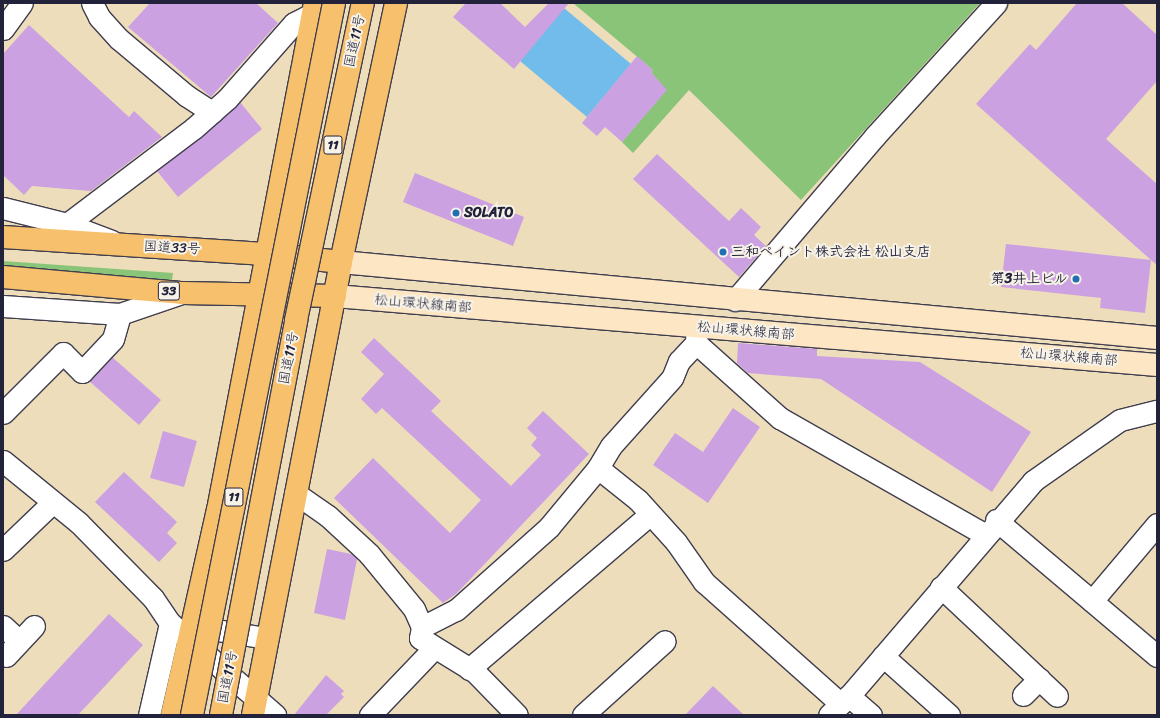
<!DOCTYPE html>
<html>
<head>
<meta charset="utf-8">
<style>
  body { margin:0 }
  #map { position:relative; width:1160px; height:718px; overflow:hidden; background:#edddbb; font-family:Sriracha,"Klee One",sans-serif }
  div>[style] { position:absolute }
  .green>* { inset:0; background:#89c478 }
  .water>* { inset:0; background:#72bceb }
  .building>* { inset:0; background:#cba1e1 }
  .roads { filter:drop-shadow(1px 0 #403e4e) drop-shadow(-1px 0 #403e4e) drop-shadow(0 1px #403e4e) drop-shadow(0 -1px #403e4e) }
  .street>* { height:21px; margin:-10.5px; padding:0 10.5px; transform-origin:10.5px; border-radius:10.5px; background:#fff }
  .secondary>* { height:22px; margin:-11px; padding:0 11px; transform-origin:11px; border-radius:11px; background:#fce6c4 }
  .highway>* { height:22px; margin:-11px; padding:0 11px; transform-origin:11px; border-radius:11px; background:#f7c06c }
  .bridges { filter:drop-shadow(1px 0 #403e4e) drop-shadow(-1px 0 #403e4e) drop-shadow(0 1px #403e4e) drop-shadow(0 -1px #403e4e) }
  .highway-bridge>* { height:22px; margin:-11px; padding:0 11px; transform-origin:11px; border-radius:11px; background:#f7c06c }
  .dots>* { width:11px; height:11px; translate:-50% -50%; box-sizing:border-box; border:2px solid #f7f3e8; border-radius:50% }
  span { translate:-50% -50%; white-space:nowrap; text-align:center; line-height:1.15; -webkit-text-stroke:4px #f7f3e8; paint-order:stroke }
  .shield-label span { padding:1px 3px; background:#f7f3e8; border:1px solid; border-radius:3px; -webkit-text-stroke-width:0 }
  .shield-label { font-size:13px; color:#22223b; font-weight:700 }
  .street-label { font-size:14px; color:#22223b }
  .poi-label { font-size:14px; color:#22223b; font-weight:700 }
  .left { translate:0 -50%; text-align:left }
  .right { translate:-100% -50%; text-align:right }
  .frame { position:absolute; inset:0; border:4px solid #22223b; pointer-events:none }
</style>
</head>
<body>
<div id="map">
  <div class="green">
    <div style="clip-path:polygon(573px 3px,980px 3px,801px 200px,689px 90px,633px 153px,622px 142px,666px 90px,651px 72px,653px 70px)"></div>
    <div style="clip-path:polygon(3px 261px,173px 273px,172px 280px,3px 268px)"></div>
  </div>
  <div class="water">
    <div style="clip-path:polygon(564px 8px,631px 64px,587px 117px,520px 61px)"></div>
  </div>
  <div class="building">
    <div style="clip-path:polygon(150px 3px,256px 3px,278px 23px,211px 97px,128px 27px)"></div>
    <div style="clip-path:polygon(466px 3px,500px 3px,525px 27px,549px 3px,569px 3px,514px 69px,453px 17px)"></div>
    <div style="clip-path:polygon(1077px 3px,1122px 3px,1157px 35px,1157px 81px,1106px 139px,1157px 184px,1157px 265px,1151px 260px,1145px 313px,1100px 308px,1101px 298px,1001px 287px,1006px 244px,1151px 260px,976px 104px,1030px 44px,1036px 50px)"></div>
    <div style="clip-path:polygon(29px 25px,129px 117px,134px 111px,162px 137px,91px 191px,32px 186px,24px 195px,3px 175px,3px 54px)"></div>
    <div style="clip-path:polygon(637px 56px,653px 70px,651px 72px,667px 90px,622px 142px,605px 127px,597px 136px,582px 123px)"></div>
    <div style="clip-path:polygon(240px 102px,262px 129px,178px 197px,157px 171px)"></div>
    <div style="clip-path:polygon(657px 154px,729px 221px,741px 208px,761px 227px,754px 235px,766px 246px,739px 277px,633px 179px)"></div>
    <div style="clip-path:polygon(415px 173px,524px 217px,513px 246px,403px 202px)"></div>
    <div style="clip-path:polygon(374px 338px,441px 401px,431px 411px,511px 486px,541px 455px,531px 445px,537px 438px,527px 428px,543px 411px,589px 454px,456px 594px,443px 603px,334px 498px,373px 458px,450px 533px,481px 500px,382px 408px,376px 414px,361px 399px,384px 374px,361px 352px)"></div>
    <div style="clip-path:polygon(738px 343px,817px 349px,817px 356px,920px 362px,1031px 432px,992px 492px,821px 379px,748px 373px,737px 363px)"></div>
    <div style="clip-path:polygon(112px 357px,161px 400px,139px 425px,89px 381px)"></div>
    <div style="clip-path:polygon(733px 408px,760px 427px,708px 503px,653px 465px,675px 433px,703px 452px)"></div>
    <div style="clip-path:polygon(163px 431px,197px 441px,184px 487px,150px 478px)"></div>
    <div style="clip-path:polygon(124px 472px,177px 522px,167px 533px,177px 543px,159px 562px,95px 502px)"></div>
    <div style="clip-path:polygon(327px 549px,351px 554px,357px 559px,345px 620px,314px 613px)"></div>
    <div style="clip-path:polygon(109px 614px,143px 645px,78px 715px,16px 715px)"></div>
    <div style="clip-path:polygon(326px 675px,344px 691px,341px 694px,344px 697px,326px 715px,294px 715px)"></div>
    <div style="clip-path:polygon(713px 686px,744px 715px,685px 715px)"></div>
  </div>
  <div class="roads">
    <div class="street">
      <div style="left:92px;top:3px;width:16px;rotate:63deg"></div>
      <div style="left:99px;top:17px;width:30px;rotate:48deg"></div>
      <div style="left:119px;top:39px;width:89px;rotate:40deg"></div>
      <div style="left:187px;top:96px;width:30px;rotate:33deg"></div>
      <div style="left:3px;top:29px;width:32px;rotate:-54deg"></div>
      <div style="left:3px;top:208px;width:66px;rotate:14deg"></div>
      <div style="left:67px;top:224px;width:48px;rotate:20.7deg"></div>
      <div style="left:67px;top:224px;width:159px;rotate:-37.1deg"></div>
      <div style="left:194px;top:128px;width:44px;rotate:-41.3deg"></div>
      <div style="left:227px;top:99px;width:101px;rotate:-48.6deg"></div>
      <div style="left:294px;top:23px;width:22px;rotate:-27deg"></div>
      <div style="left:735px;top:300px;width:216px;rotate:-49.5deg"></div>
      <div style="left:875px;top:136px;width:180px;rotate:-47.7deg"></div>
      <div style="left:3px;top:306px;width:117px;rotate:3.9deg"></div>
      <div style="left:120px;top:314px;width:65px;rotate:-18.7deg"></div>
      <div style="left:697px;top:327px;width:16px;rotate:94deg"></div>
      <div style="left:696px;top:343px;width:25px;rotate:133deg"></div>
      <div style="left:679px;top:361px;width:18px;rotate:112deg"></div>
      <div style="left:672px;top:378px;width:91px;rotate:131.9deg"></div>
      <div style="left:611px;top:446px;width:26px;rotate:121deg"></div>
      <div style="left:598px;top:468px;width:51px;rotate:38.7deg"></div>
      <div style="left:638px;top:500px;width:57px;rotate:47.9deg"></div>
      <div style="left:676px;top:542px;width:49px;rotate:55deg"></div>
      <div style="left:704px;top:582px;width:183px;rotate:41.7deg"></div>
      <div style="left:696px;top:343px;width:113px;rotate:41.8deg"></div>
      <div style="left:780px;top:418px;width:235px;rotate:29.6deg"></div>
      <div style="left:3px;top:413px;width:85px;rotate:-45deg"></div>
      <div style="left:63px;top:353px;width:27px;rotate:45deg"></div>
      <div style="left:82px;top:372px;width:45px;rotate:-46.8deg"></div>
      <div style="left:113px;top:339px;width:26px;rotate:-74deg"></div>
      <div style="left:3px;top:461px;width:98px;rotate:39.2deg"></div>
      <div style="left:79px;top:523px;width:105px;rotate:45.4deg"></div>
      <div style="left:153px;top:598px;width:30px;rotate:56deg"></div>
      <div style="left:170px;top:623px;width:140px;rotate:41.2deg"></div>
      <div style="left:295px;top:493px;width:40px;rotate:34.9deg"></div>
      <div style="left:328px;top:516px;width:56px;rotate:42.8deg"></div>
      <div style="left:369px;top:554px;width:71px;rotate:50.7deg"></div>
      <div style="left:414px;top:609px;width:20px;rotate:66deg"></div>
      <div style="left:422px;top:627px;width:11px;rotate:100deg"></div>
      <div style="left:420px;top:638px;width:65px;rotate:31.7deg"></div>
      <div style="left:475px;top:672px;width:60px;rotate:45.7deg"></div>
      <div style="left:996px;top:520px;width:211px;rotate:40.2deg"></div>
      <div style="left:3px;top:550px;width:69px;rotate:-43.8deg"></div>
      <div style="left:941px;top:587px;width:159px;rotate:43.2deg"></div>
      <div style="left:1092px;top:601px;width:101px;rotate:-49.8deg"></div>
      <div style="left:3px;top:626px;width:22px;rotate:43deg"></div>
      <div style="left:192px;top:626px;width:75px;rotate:9.2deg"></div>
      <div style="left:422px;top:627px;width:38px;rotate:-27deg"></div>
      <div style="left:456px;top:610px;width:125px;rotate:-41.7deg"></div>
      <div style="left:549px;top:527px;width:77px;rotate:-50.3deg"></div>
      <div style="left:6px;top:656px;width:41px;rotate:-47deg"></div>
      <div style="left:883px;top:656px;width:89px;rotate:41.8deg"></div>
      <div style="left:469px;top:669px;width:237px;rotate:-40.5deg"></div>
      <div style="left:1023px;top:695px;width:23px;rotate:-45deg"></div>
      <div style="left:849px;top:696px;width:29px;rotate:41deg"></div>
      <div style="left:149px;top:715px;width:94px;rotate:-77.1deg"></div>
      <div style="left:370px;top:715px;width:91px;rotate:-46.3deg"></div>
      <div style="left:583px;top:715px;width:110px;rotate:-42.1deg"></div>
      <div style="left:829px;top:715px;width:28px;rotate:-44deg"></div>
      <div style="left:849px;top:696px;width:283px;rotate:-49.4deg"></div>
      <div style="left:1033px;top:481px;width:106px;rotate:-35deg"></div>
      <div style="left:1120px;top:420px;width:38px;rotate:-14deg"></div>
    </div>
    <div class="secondary">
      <div style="left:341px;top:262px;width:820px;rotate:5.32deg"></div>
      <div style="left:335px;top:296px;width:825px;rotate:4.8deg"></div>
    </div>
    <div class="highway">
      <div style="left:3px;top:237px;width:266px;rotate:3.7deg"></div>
      <div style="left:268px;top:254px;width:73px;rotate:6.3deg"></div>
      <div style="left:3px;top:277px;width:181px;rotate:5.1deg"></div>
      <div style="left:183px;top:293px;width:152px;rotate:1.1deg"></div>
      <div style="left:172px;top:715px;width:210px;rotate:-77.4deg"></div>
      <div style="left:218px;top:510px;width:516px;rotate:-79.17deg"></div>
      <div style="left:253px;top:715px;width:461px;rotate:-79deg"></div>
      <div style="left:341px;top:262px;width:265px;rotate:-78deg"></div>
    </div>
  </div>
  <div class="bridges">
    <div class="highway-bridge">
      <div style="left:192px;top:715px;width:726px;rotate:-78.72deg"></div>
      <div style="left:221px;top:715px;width:402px;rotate:-79.2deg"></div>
      <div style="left:296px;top:320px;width:324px;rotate:-78.1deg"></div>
    </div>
  </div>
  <div class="dots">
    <div style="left:456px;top:213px;background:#1f6fb2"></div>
    <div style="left:723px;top:252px;background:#1f6fb2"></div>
    <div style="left:1076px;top:279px;background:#1f6fb2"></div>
  </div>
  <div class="shield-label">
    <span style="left:333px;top:145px">11</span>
    <span style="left:169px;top:291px">33</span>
    <span style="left:234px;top:497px">11</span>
  </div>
  <div class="street-label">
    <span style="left:355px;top:41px;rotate:-78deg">国道11号</span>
    <span style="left:172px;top:248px;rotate:3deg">国道33号</span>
    <span style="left:423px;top:304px;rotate:5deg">松山環状線南部</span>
    <span style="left:746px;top:331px;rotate:5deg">松山環状線南部</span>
    <span style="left:1069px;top:357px;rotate:5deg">松山環状線南部</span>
    <span style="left:289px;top:358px;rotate:-79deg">国道11号</span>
    <span style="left:228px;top:677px;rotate:-79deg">国道11号</span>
  </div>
  <div class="poi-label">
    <span class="left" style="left:464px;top:213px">SOLATO</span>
    <span class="left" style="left:731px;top:252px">三和ペイント株式会社 松山支店</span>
    <span class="right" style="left:1068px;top:279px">第3井上ビル</span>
  </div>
  <div class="frame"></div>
</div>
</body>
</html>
